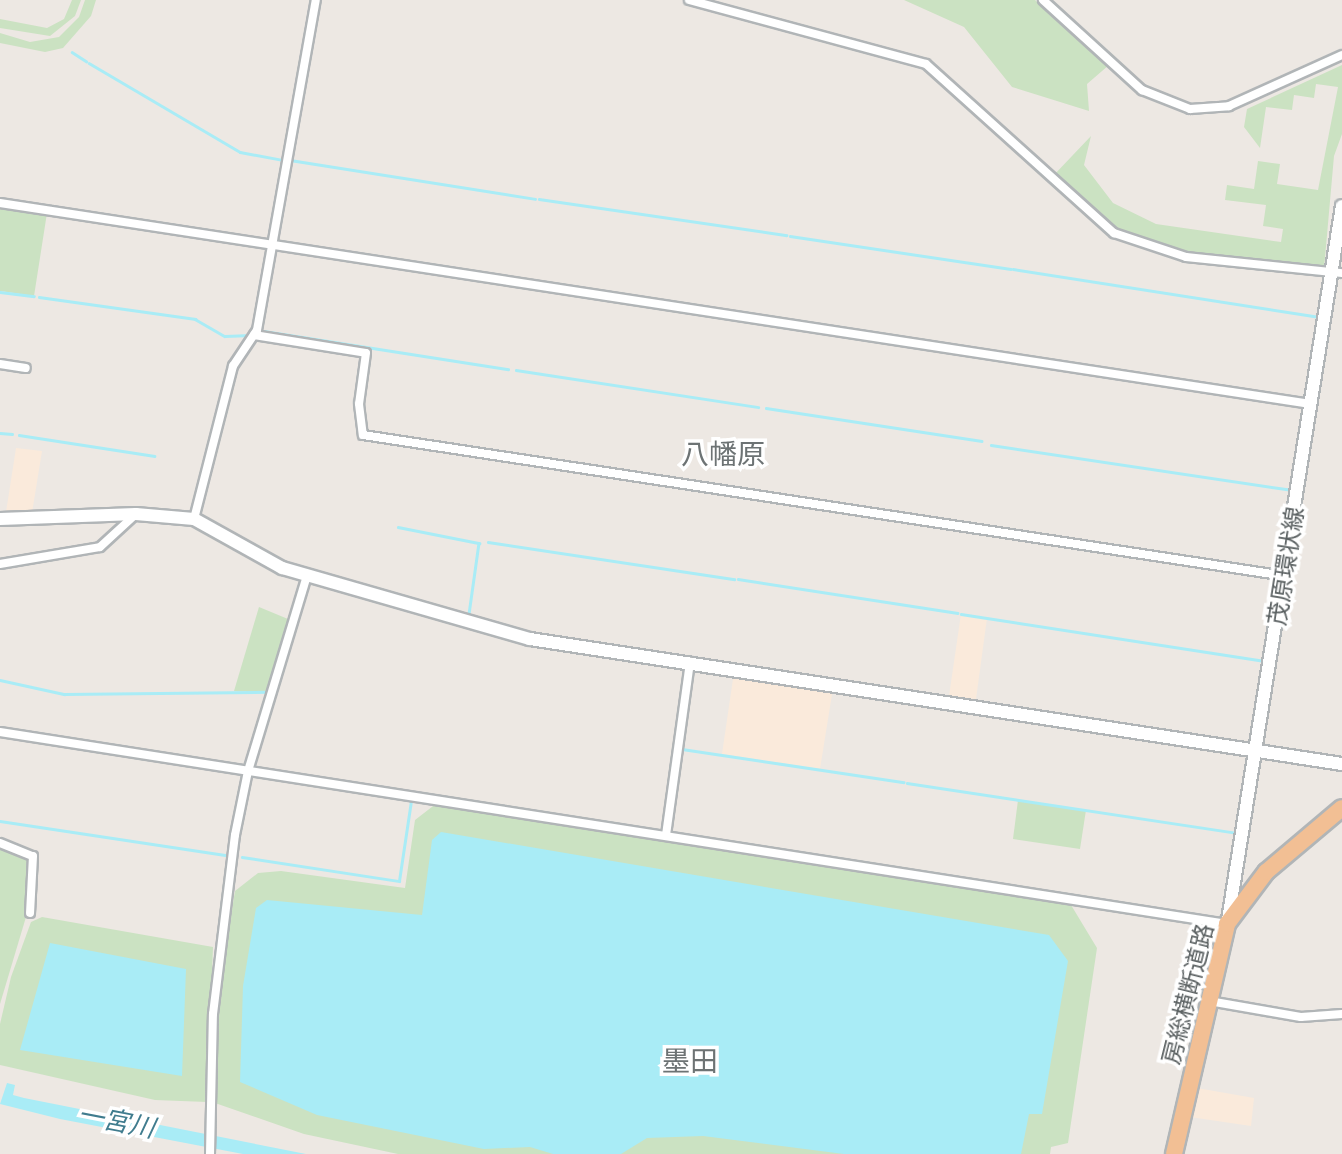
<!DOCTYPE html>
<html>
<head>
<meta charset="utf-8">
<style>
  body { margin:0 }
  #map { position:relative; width:1342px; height:1154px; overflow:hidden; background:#ede8e3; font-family:Poppins,"Noto Sans JP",sans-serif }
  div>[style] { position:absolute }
  .commercial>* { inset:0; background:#faeadb }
  .green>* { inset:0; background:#cbe2c2 }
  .water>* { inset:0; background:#a9ecf6 }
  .stream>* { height:2.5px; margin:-1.25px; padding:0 1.25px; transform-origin:1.25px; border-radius:1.25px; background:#a9ecf6 }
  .roads { filter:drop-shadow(2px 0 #b1b5b7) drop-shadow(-2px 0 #b1b5b7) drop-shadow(0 2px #b1b5b7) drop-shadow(0 -2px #b1b5b7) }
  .street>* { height:8px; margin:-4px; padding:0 4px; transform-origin:4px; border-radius:4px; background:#fff }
  .secondary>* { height:12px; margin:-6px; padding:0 6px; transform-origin:6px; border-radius:6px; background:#fff }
  .highway>* { height:16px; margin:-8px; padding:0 8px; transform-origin:8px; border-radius:8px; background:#f2bf94 }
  span { translate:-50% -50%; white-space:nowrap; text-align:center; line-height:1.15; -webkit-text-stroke:7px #fff; paint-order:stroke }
  .street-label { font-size:24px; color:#5b6162 }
  .water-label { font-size:26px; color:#407c8e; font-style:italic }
  .quarter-label { font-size:28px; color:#6d7374 }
</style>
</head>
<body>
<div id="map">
  <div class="commercial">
    <div style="clip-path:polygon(16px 448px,42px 451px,32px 513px,6px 512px)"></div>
    <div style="clip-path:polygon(961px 614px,987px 618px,976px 699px,949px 696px)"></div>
    <div style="clip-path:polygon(734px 672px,833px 688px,820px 769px,722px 754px)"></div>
    <div style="clip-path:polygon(1197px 1088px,1254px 1098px,1251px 1126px,1190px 1117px)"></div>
  </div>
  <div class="green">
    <div style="clip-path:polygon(72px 0,81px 0,75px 16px,50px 36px,0 28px,0 19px,47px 28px,64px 19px)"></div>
    <div style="clip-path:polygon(85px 0,96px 0,91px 16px,63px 48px,45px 52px,0 43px,0 33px,30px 42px,59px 37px,79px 17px)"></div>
    <div style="clip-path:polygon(904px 0,1035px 0,1109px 65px,1087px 84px,1089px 111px,1012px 87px,964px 27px)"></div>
    <div style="clip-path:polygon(1342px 65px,1342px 134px,1334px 156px,1324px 269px,1185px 255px,1115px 228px,1053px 176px,1091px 136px,1084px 165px,1113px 203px,1156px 224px,1281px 242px,1283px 229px,1263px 226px,1266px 205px,1225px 200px,1227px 185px,1254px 189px,1258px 161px,1280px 164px,1277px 184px,1318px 190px,1338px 87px,1316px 84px,1314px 98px,1294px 95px,1292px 110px,1266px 107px,1260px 148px,1244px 127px,1247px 109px)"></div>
    <div style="clip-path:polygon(0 206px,47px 213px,34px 296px,0 291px)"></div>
    <div style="clip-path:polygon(259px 607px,288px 619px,267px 692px,234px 691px)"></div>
    <div style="clip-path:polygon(1018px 800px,1086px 810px,1080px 849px,1013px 839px)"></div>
    <div style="clip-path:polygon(437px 803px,1068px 900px,1097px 948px,1068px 1143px,1051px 1147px,1050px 1154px,398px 1154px,304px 1134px,215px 1103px,221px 975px,235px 891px,258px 873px,281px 871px,405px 888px,415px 820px)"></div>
    <div style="clip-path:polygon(0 846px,33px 860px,26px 917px,0 1004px)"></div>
    <div style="clip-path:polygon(42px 917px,213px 947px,207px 1102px,155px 1100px,0 1065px,0 1024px,11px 977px,31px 922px)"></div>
  </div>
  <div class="water">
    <div style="clip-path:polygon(441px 832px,1049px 935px,1068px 961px,1042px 1114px,1029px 1114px,1021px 1154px,844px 1154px,703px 1136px,647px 1138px,621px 1154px,553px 1154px,530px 1147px,484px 1149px,317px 1115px,240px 1082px,243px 986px,256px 908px,267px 900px,422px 915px,432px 840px)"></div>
    <div style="clip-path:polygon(50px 943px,186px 969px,182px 1076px,20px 1050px)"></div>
    <div style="clip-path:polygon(7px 1083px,15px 1085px,13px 1095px,24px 1098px,306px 1154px,243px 1154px,60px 1119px,0 1104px)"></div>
  </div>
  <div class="stream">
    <div style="left:72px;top:52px;width:17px;rotate:33deg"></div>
    <div style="left:89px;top:63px;width:175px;rotate:30.5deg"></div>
    <div style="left:240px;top:152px;width:44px;rotate:10.5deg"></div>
    <div style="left:290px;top:160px;width:248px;rotate:9deg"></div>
    <div style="left:539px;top:199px;width:250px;rotate:8.3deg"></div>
    <div style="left:790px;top:236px;width:223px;rotate:8.5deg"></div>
    <div style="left:1013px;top:269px;width:310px;rotate:8.9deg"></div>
    <div style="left:0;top:292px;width:34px;rotate:7deg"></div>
    <div style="left:39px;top:297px;width:158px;rotate:8deg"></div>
    <div style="left:195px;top:319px;width:34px;rotate:30deg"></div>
    <div style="left:225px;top:336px;width:26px;rotate:-2deg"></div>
    <div style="left:264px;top:331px;width:247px;rotate:8.9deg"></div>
    <div style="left:516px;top:370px;width:245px;rotate:8.7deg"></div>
    <div style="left:766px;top:408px;width:218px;rotate:8.7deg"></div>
    <div style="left:0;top:433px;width:12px;rotate:5deg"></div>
    <div style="left:19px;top:435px;width:137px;rotate:8.8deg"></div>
    <div style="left:991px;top:445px;width:303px;rotate:8.5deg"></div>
    <div style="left:398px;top:527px;width:83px;rotate:11.2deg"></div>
    <div style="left:479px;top:543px;width:72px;rotate:98deg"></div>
    <div style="left:488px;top:542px;width:249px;rotate:8.6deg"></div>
    <div style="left:738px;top:579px;width:222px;rotate:8.8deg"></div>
    <div style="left:961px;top:614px;width:307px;rotate:8.8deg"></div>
    <div style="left:0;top:680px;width:66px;rotate:12.3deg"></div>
    <div style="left:64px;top:694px;width:203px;rotate:-0.6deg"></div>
    <div style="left:682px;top:749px;width:224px;rotate:8.5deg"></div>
    <div style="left:907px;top:783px;width:333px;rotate:8.6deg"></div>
    <div style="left:0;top:821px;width:229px;rotate:8.6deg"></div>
    <div style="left:242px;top:857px;width:159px;rotate:8.7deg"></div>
    <div style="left:399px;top:881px;width:81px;rotate:-81.5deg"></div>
    <div style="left:411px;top:801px;width:19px;rotate:-168deg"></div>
  </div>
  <div class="roads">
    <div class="street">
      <div style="left:689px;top:0;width:245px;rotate:15.1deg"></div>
      <div style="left:926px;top:64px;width:253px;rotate:42deg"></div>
      <div style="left:1114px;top:233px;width:76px;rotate:18.4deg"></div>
      <div style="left:1186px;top:257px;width:157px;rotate:5.9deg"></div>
      <div style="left:1043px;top:0;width:134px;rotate:42.3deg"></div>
      <div style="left:1142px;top:90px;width:52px;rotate:21.6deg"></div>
      <div style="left:1190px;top:109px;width:39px;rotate:-4deg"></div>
      <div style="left:1229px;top:106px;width:124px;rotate:-24.3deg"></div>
      <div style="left:0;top:203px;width:1326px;rotate:8.72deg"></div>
      <div style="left:254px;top:335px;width:113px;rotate:9.1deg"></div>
      <div style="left:366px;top:353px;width:51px;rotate:97.8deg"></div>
      <div style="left:359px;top:404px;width:31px;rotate:83deg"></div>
      <div style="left:363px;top:435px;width:933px;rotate:8.69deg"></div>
      <div style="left:0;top:364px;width:26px;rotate:9deg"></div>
      <div style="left:194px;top:519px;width:158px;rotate:-75.7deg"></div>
      <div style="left:233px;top:366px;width:43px;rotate:-56.3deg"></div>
      <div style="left:257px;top:330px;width:335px;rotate:-79.9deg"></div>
      <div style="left:0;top:564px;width:101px;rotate:-9.6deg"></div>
      <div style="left:100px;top:547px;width:49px;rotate:-42.5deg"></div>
      <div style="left:0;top:732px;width:1242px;rotate:8.89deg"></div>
      <div style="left:666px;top:835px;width:175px;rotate:-82.1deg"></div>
      <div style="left:0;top:843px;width:35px;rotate:22deg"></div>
      <div style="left:33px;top:856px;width:57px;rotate:93deg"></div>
      <div style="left:1209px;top:1001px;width:93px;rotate:9.9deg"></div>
      <div style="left:1301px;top:1017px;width:41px;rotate:-4.2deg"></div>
      <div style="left:210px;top:1154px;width:140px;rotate:-88.8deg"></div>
      <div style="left:213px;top:1014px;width:180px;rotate:-83deg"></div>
      <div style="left:235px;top:835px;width:65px;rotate:-78.5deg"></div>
      <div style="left:248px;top:771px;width:204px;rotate:-73.2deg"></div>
    </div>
    <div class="secondary">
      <div style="left:0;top:519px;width:136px;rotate:-2.1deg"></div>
      <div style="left:136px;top:514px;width:58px;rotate:4.9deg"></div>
      <div style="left:194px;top:519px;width:101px;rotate:29.1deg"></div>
      <div style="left:282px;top:568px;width:258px;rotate:16deg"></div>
      <div style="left:530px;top:639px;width:822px;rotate:8.75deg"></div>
      <div style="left:1228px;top:920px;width:723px;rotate:-80.93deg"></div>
    </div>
    <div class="highway">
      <div style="left:1174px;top:1154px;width:236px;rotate:-77deg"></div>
      <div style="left:1227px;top:924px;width:65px;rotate:-53.1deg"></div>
      <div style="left:1266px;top:872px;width:99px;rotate:-40.1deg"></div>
    </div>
  </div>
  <div class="street-label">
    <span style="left:1286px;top:566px;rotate:-81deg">茂原環状線</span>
    <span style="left:1188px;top:994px;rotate:-76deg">房総横断道路</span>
  </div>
  <div class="water-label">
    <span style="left:116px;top:1122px;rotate:11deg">一宮川</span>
  </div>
  <div class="quarter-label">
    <span style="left:723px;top:455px">八幡原</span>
    <span style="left:690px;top:1062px">墨田</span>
  </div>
</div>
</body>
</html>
